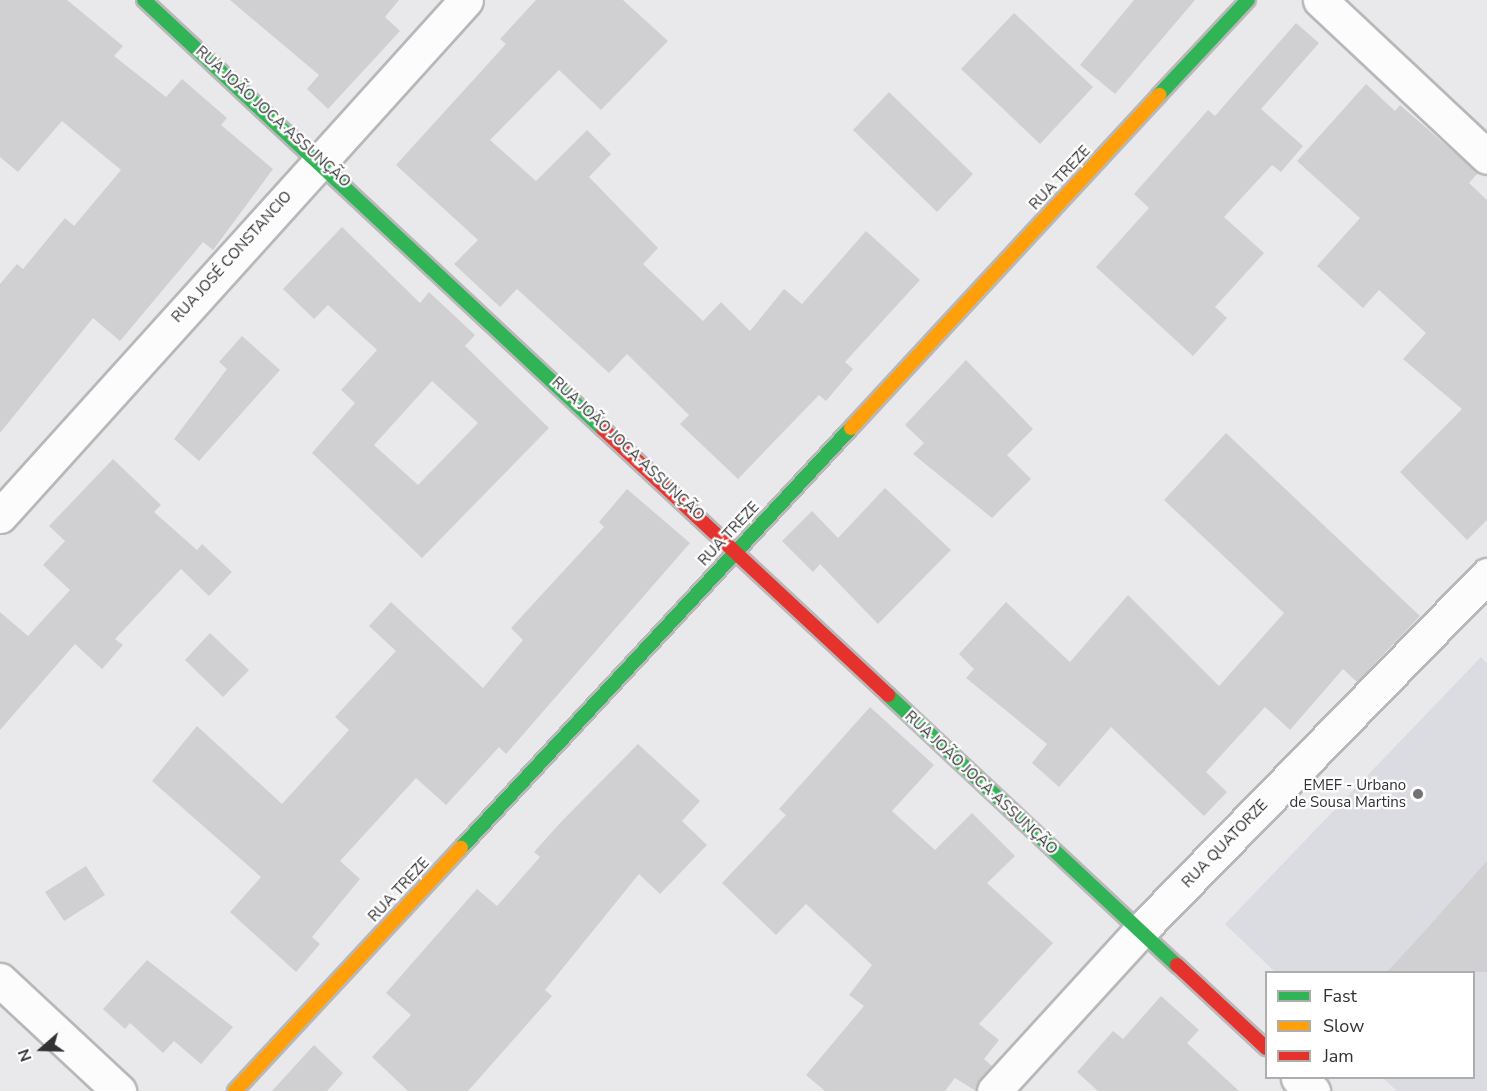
<!DOCTYPE html>
<html>
<head>
<meta charset="utf-8">
<style>
  body { margin:0 }
  #map { position:relative; width:1487px; height:1091px; overflow:hidden; background:#e9e9eb; font-family:"Nunito Sans",sans-serif }
  div>[style] { position:absolute }
  .built>* { inset:0; background:#dbdbe2 }
  .building>* { inset:0; background:#d0d0d2 }
  .roads { filter:drop-shadow(2px 0 #b8b8ba) drop-shadow(-2px 0 #b8b8ba) drop-shadow(0 2px #b8b8ba) drop-shadow(0 -2px #b8b8ba) }
  .street>* { height:33px; margin:-16.5px; padding:0 16.5px; transform-origin:16.5px; border-radius:16.5px; background:#fcfcfc }
  .fast>* { height:14px; margin:-7px; padding:0 7px; transform-origin:7px; border-radius:7px; background:#30b455 }
  .slow>* { height:14px; margin:-7px; padding:0 7px; transform-origin:7px; border-radius:7px; background:#ff9f0a }
  .jam>* { height:14px; margin:-7px; padding:0 7px; transform-origin:7px; border-radius:7px; background:#e5322d }
  .dots>* { width:16px; height:16px; translate:-50% -50%; box-sizing:border-box; border:3px solid #fff; border-radius:50% }
  span { translate:-50% -50%; white-space:nowrap; text-align:center; line-height:1.15; -webkit-text-stroke:4.5px #fff; paint-order:stroke }
  .street-label { font-size:15px; color:#323133 }
  .poi-label { font-size:15px; color:#323133 }
  .right { translate:-100% -50%; text-align:right }
  .legend { position:absolute; left:1265px; top:971px; width:210px; height:108px; box-sizing:border-box; background:#fff; border:2px solid #adadad; margin:0; padding:8px 10px; list-style:none; font-size:18px; color:#323133 }
  .legend li { display:flex; align-items:center; gap:12px; height:30px }
  .legend b { width:30px; border:2px solid #adadad }
  .north { position:absolute; left:12px; top:1019px; width:60px; height:60px; -webkit-text-stroke:4px #fff; paint-order:stroke; rotate:250deg; font-size:16px; font-weight:700; line-height:24px; text-align:center; color:#323133 }
  .north::after { content:''; display:block; margin:auto; width:21px; height:27px; background:#323133; clip-path:polygon(50% 0,100% 100%,50% 72%,0 100%) }
</style>
</head>
<body>
<div id="map">
  <div class="built">
    <div style="clip-path:polygon(1481px 657px,1487px 664px,1487px 1091px,1397px 1091px,1383px 1078px,1474px 1078px,1474px 972px,1275px 972px,1225px 924px)"></div>
  </div>
  <div class="building">
    <div style="clip-path:polygon(0 0,67px 0,123px 46px,114px 56px,166px 97px,182px 79px,227px 118px,221px 125px,273px 169px,213px 250px,203px 242px,120px 341px,93px 318px,0 433px,0 284px,17px 264px,23px 269px,65px 218px,74px 226px,121px 170px,62px 121px,18px 172px,0 157px)"></div>
    <div style="clip-path:polygon(230px 0,399px 0,385px 17px,400px 31px,328px 109px,307px 89px,319px 75px)"></div>
    <div style="clip-path:polygon(536px 0,623px 0,668px 41px,601px 110px,559px 70px,490px 140px,536px 181px,587px 130px,611px 154px,589px 177px,658px 248px,643px 264px,703px 321px,721px 302px,750px 331px,784px 289px,802px 304px,866px 231px,920px 280px,845px 362px,853px 369px,826px 401px,819px 395px,738px 479px,680px 424px,689px 415px,627px 354px,609px 373px,517px 289px,500px 307px,454px 264px,478px 240px,396px 165px,506px 44px,500px 39px)"></div>
    <div style="clip-path:polygon(1134px 0,1195px 0,1115px 94px,1080px 65px)"></div>
    <div style="clip-path:polygon(1014px 13px,1093px 87px,1040px 144px,961px 69px)"></div>
    <div style="clip-path:polygon(1296px 23px,1319px 43px,1261px 109px,1303px 146px,1281px 172px,1272px 165px,1224px 217px,1264px 253px,1215px 307px,1227px 318px,1193px 356px,1096px 267px,1149px 208px,1134px 194px,1208px 110px,1215px 116px)"></div>
    <div style="clip-path:polygon(1366px 84px,1395px 111px,1400px 105px,1478px 173px,1469px 183px,1487px 200px,1487px 520px,1467px 540px,1400px 472px,1462px 409px,1403px 359px,1426px 333px,1379px 290px,1363px 308px,1317px 266px,1360px 218px,1297px 161px)"></div>
    <div style="clip-path:polygon(889px 92px,973px 174px,937px 212px,853px 130px)"></div>
    <div style="clip-path:polygon(evenodd,342px 227px,420px 303px,429px 292px,475px 335px,465px 346px,549px 428px,422px 558px,312px 453px,355px 403px,341px 390px,377px 350px,328px 305px,314px 319px,283px 289px,342px 227px,432px 381px,478px 423px,418px 485px,374px 445px,432px 381px)"></div>
    <div style="clip-path:polygon(242px 336px,280px 370px,199px 461px,174px 439px,227px 369px,219px 362px)"></div>
    <div style="clip-path:polygon(966px 360px,1033px 429px,1007px 455px,1031px 479px,992px 518px,913px 454px,924px 443px,905px 425px)"></div>
    <div style="clip-path:polygon(1226px 433px,1420px 616px,1357px 682px,1343px 669px,1290px 730px,1265px 707px,1206px 772px,1227px 792px,1204px 816px,1111px 727px,1059px 787px,1032px 763px,1047px 744px,966px 678px,974px 669px,959px 654px,1006px 602px,1070px 662px,1128px 595px,1219px 686px,1284px 613px,1164px 500px)"></div>
    <div style="clip-path:polygon(113px 459px,161px 505px,154px 512px,197px 550px,202px 544px,232px 572px,209px 596px,181px 569px,115px 639px,123px 645px,102px 669px,75px 644px,0 730px,0 612px,28px 636px,70px 590px,43px 565px,65px 541px,49px 526px)"></div>
    <div style="clip-path:polygon(885px 488px,951px 550px,878px 624px,820px 564px,813px 572px,782px 541px,812px 511px,838px 538px)"></div>
    <div style="clip-path:polygon(627px 489px,690px 543px,506px 754px,499px 747px,446px 805px,416px 778px,340px 861px,360px 879px,312px 937px,320px 944px,296px 972px,230px 912px,261px 877px,152px 781px,197px 726px,282px 804px,349px 730px,335px 717px,396px 651px,369px 626px,391px 602px,483px 688px,523px 640px,511px 628px,604px 527px,599px 522px)"></div>
    <div style="clip-path:polygon(210px 633px,249px 670px,223px 697px,185px 660px)"></div>
    <div style="clip-path:polygon(870px 707px,934px 765px,892px 811px,935px 850px,972px 813px,1015px 856px,987px 883px,1053px 943px,979px 1024px,999px 1040px,984px 1059px,992px 1066px,976px 1091px,955px 1078px,945px 1091px,825px 1091px,806px 1075px,864px 1006px,849px 995px,872px 965px,806px 904px,776px 935px,722px 883px,786px 815px,779px 809px)"></div>
    <div style="clip-path:polygon(638px 744px,700px 801px,682px 821px,707px 845px,660px 894px,639px 874px,545px 990px,552px 996px,468px 1091px,408px 1091px,372px 1057px,411px 1015px,386px 993px,477px 889px,497px 906px,540px 857px,534px 852px,561px 822px)"></div>
    <div style="clip-path:polygon(1487px 861px,1487px 972px,1387px 972px,1423px 933px)"></div>
    <div style="clip-path:polygon(86px 866px,105px 895px,64px 921px,45px 892px)"></div>
    <div style="clip-path:polygon(147px 960px,233px 1027px,201px 1064px,174px 1041px,163px 1053px,130px 1023px,125px 1029px,103px 1009px)"></div>
    <div style="clip-path:polygon(1161px 996px,1199px 1030px,1187px 1043px,1239px 1091px,1098px 1091px,1077px 1072px,1113px 1031px,1123px 1039px)"></div>
    <div style="clip-path:polygon(314px 1045px,343px 1073px,327px 1091px,272px 1091px)"></div>
  </div>
  <div class="roads">
    <div class="street">
      <div style="left:1320px;top:0;width:229px;rotate:43.2deg"></div>
      <div style="left:0;top:516px;width:695px;rotate:-47.91deg"></div>
      <div style="left:0;top:980px;width:163px;rotate:43deg"></div>
      <div style="left:1298px;top:1078px;width:20px;rotate:41deg"></div>
      <div style="left:994px;top:1091px;width:215px;rotate:-47.6deg"></div>
      <div style="left:1139px;top:932px;width:499px;rotate:-45.7deg"></div>
    </div>
    <div class="fast">
      <div style="left:144px;top:0;width:628px;rotate:43.07deg"></div>
      <div style="left:1159px;top:95px;width:130px;rotate:-46.9deg"></div>
      <div style="left:888px;top:695px;width:396px;rotate:43.1deg"></div>
      <div style="left:461px;top:848px;width:573px;rotate:-47.12deg"></div>
    </div>
    <div class="slow">
      <div style="left:851px;top:428px;width:454px;rotate:-47.2deg"></div>
      <div style="left:235px;top:1091px;width:332px;rotate:-47.1deg"></div>
    </div>
    <div class="jam">
      <div style="left:603px;top:429px;width:390px;rotate:43deg"></div>
      <div style="left:1177px;top:965px;width:122px;rotate:43deg"></div>
    </div>
  </div>
  <div class="dots">
    <div style="left:1418px;top:794px;background:#727173"></div>
  </div>
  <div class="street-label">
    <span style="left:273px;top:117px;rotate:42deg">RUA JOÃO JOCA ASSUNÇÃO</span>
    <span style="left:1060px;top:178px;rotate:-47deg">RUA TREZE</span>
    <span style="left:232px;top:257px;rotate:-48deg">RUA JOSÉ CONSTANCIO</span>
    <span style="left:628px;top:449px;rotate:43deg">RUA JOÃO JOCA ASSUNÇÃO</span>
    <span style="left:729px;top:534px;rotate:-47deg">RUA TREZE</span>
    <span style="left:981px;top:783px;rotate:43deg">RUA JOÃO JOCA ASSUNÇÃO</span>
    <span style="left:1225px;top:844px;rotate:-46deg">RUA QUATORZE</span>
    <span style="left:399px;top:890px;rotate:-47deg">RUA TREZE</span>
  </div>
  <div class="poi-label">
    <span class="right" style="left:1406px;top:794px">EMEF - Urbano<br>de Sousa Martins</span>
  </div>
  <ul class="legend">
  <li><b style="height:8px;background:#30b455"></b>Fast</li>
  <li><b style="height:8px;background:#ff9f0a"></b>Slow</li>
  <li><b style="height:8px;background:#e5322d"></b>Jam</li>
  </ul>
  <div class="north">N</div>
</div>
</body>
</html>
